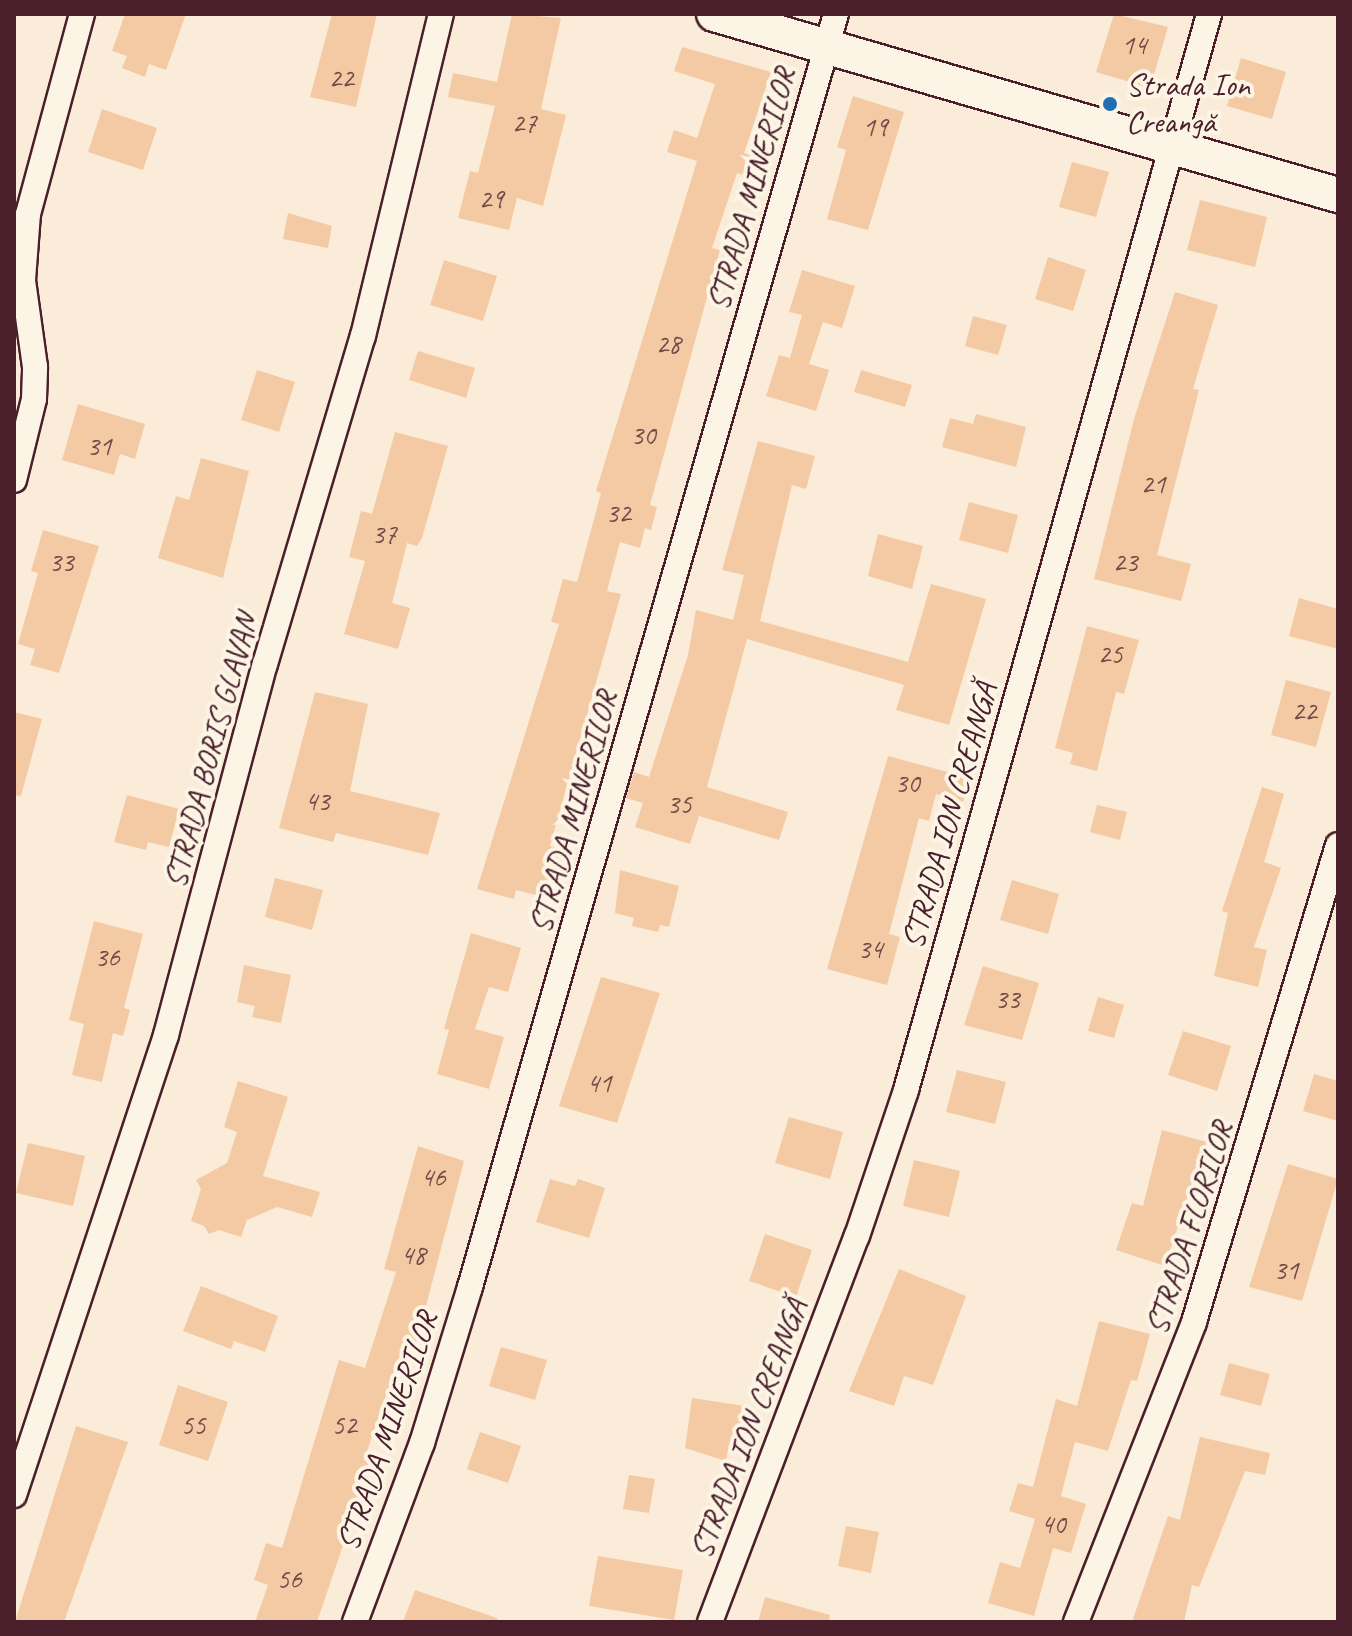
<!DOCTYPE html>
<html>
<head>
<meta charset="utf-8">
<style>
  body { margin:0 }
  #map { position:relative; width:1352px; height:1636px; overflow:hidden; background:#faecd8; font-family:Caveat,sans-serif }
  div>[style] { position:absolute }
  .building>* { inset:0; background:#f4caa4 }
  .roads { filter:drop-shadow(2px 0 #4a1f2b) drop-shadow(-2px 0 #4a1f2b) drop-shadow(0 2px #4a1f2b) drop-shadow(0 -2px #4a1f2b) }
  .street>* { height:24px; margin:-12px; padding:0 12px; transform-origin:12px; border-radius:12px; background:#fcf5e5 }
  .secondary>* { height:34px; margin:-17px; padding:0 17px; transform-origin:17px; border-radius:17px; background:#fcf5e5 }
  .dots>* { width:22px; height:22px; translate:-50% -50%; box-sizing:border-box; border:4px solid #fcf5e5; border-radius:50% }
  span { translate:-50% -50%; white-space:nowrap; text-align:center; line-height:1.15; -webkit-text-stroke:8px #fcf5e5; paint-order:stroke }
  .number-label { font-size:28px; color:#744a49 }
  .number-label span { -webkit-text-stroke-width:0 }
  .poi-label { font-size:32px; color:#4a1f2b }
  .left { translate:0 -50%; text-align:left }
  .street-label { font-size:32px; color:#4a1f2b }
  .frame { position:absolute; inset:0; border:16px solid #4a1f2b; pointer-events:none }
</style>
</head>
<body>
<div id="map">
  <div class="building">
    <div style="clip-path:polygon(125px 14px,186px 14px,166px 70px,149px 64px,145px 77px,122px 68px,127px 56px,112px 51px)"></div>
    <div style="clip-path:polygon(332px 14px,377px 14px,356px 107px,310px 97px)"></div>
    <div style="clip-path:polygon(512px 14px,561px 18px,541px 109px,566px 115px,543px 206px,517px 198px,509px 230px,458px 218px,470px 171px,478px 173px,495px 106px,448px 97px,453px 73px,497px 82px)"></div>
    <div style="clip-path:polygon(1114px 14px,1168px 27px,1150px 88px,1096px 72px)"></div>
    <div style="clip-path:polygon(682px 47px,771px 72px,744px 153px,755px 157px,749px 177px,737px 173px,712px 248px,720px 250px,650px 505px,657px 507px,651px 530px,645px 528px,640px 548px,620px 542px,607px 591px,621px 594px,550px 846px,560px 849px,551px 883px,540px 880px,536px 895px,516px 890px,514px 899px,477px 889px,559px 624px,551px 622px,563px 579px,577px 582px,601px 493px,596px 491px,697px 161px,667px 152px,674px 130px,697px 138px,715px 84px,674px 71px)"></div>
    <div style="clip-path:polygon(1241px 58px,1286px 72px,1272px 119px,1227px 106px)"></div>
    <div style="clip-path:polygon(853px 96px,904px 112px,868px 230px,827px 219px,846px 150px,837px 147px)"></div>
    <div style="clip-path:polygon(102px 109px,157px 128px,143px 170px,88px 152px)"></div>
    <div style="clip-path:polygon(1072px 162px,1109px 172px,1096px 217px,1059px 207px)"></div>
    <div style="clip-path:polygon(1200px 200px,1267px 217px,1255px 267px,1187px 250px)"></div>
    <div style="clip-path:polygon(288px 213px,332px 226px,328px 248px,283px 239px)"></div>
    <div style="clip-path:polygon(1048px 257px,1086px 270px,1073px 311px,1035px 299px)"></div>
    <div style="clip-path:polygon(444px 260px,497px 276px,483px 321px,430px 305px)"></div>
    <div style="clip-path:polygon(802px 270px,855px 286px,842px 328px,823px 322px,809px 364px,829px 370px,816px 411px,766px 396px,779px 355px,790px 358px,802px 315px,789px 312px)"></div>
    <div style="clip-path:polygon(1175px 292px,1218px 305px,1193px 389px,1199px 390px,1157px 555px,1191px 564px,1181px 601px,1094px 579px,1134px 419px)"></div>
    <div style="clip-path:polygon(973px 316px,1007px 325px,998px 355px,965px 346px)"></div>
    <div style="clip-path:polygon(418px 351px,475px 368px,466px 398px,409px 380px)"></div>
    <div style="clip-path:polygon(257px 370px,295px 382px,279px 432px,241px 420px)"></div>
    <div style="clip-path:polygon(861px 370px,912px 385px,905px 407px,854px 392px)"></div>
    <div style="clip-path:polygon(78px 404px,145px 424px,135px 459px,120px 454px,114px 475px,62px 460px)"></div>
    <div style="clip-path:polygon(976px 414px,1026px 427px,1016px 467px,942px 447px,950px 418px,973px 424px)"></div>
    <div style="clip-path:polygon(395px 432px,448px 446px,422px 538px,417px 546px,407px 543px,392px 603px,410px 608px,398px 649px,344px 634px,365px 561px,349px 557px,361px 511px,372px 514px)"></div>
    <div style="clip-path:polygon(758px 441px,815px 456px,806px 489px,792px 485px,760px 621px,908px 662px,931px 584px,986px 599px,949px 725px,896px 710px,904px 685px,747px 639px,707px 787px,788px 812px,779px 840px,699px 816px,690px 844px,635px 827px,643px 803px,626px 798px,634px 772px,649px 777px,688px 655px,696px 610px,733px 620px,744px 575px,722px 570px)"></div>
    <div style="clip-path:polygon(201px 458px,249px 471px,223px 578px,158px 558px,176px 496px,189px 500px)"></div>
    <div style="clip-path:polygon(969px 502px,1018px 515px,1008px 553px,959px 540px)"></div>
    <div style="clip-path:polygon(43px 530px,99px 546px,59px 673px,30px 665px,35px 649px,18px 644px,38px 573px,31px 571px)"></div>
    <div style="clip-path:polygon(878px 534px,923px 546px,912px 589px,868px 576px)"></div>
    <div style="clip-path:polygon(1299px 598px,1338px 609px,1338px 649px,1289px 636px)"></div>
    <div style="clip-path:polygon(1087px 626px,1139px 640px,1124px 694px,1116px 692px,1097px 771px,1070px 764px,1073px 753px,1055px 748px)"></div>
    <div style="clip-path:polygon(1286px 680px,1331px 692px,1316px 747px,1271px 735px)"></div>
    <div style="clip-path:polygon(315px 692px,368px 704px,350px 791px,440px 813px,428px 855px,336px 833px,333px 842px,279px 828px)"></div>
    <div style="clip-path:polygon(14px 712px,42px 719px,21px 796px,14px 795px)"></div>
    <div style="clip-path:polygon(888px 756px,970px 778px,963px 802px,936px 794px,929px 821px,919px 818px,889px 934px,900px 937px,887px 985px,827px 969px)"></div>
    <div style="clip-path:polygon(1262px 787px,1284px 794px,1264px 862px,1281px 868px,1254px 947px,1267px 950px,1258px 987px,1214px 976px,1228px 913px,1222px 911px)"></div>
    <div style="clip-path:polygon(127px 795px,179px 809px,169px 847px,148px 842px,146px 850px,114px 842px)"></div>
    <div style="clip-path:polygon(1097px 805px,1127px 812px,1120px 840px,1090px 832px)"></div>
    <div style="clip-path:polygon(620px 870px,679px 886px,669px 927px,660px 925px,658px 932px,632px 926px,634px 918px,615px 913px)"></div>
    <div style="clip-path:polygon(275px 878px,323px 890px,312px 930px,265px 917px)"></div>
    <div style="clip-path:polygon(1012px 880px,1059px 894px,1048px 934px,1000px 920px)"></div>
    <div style="clip-path:polygon(94px 921px,143px 934px,124px 1008px,130px 1010px,123px 1036px,113px 1033px,102px 1082px,72px 1075px,84px 1024px,69px 1020px)"></div>
    <div style="clip-path:polygon(471px 933px,521px 948px,508px 992px,489px 987px,475px 1029px,504px 1037px,489px 1089px,437px 1074px,449px 1030px,444px 1029px)"></div>
    <div style="clip-path:polygon(244px 965px,291px 975px,281px 1023px,252px 1017px,255px 1006px,237px 1002px)"></div>
    <div style="clip-path:polygon(983px 966px,1039px 983px,1022px 1040px,964px 1025px)"></div>
    <div style="clip-path:polygon(601px 977px,660px 993px,617px 1123px,559px 1106px)"></div>
    <div style="clip-path:polygon(1098px 997px,1124px 1005px,1114px 1038px,1088px 1031px)"></div>
    <div style="clip-path:polygon(1183px 1031px,1231px 1046px,1217px 1091px,1168px 1075px)"></div>
    <div style="clip-path:polygon(957px 1070px,1006px 1082px,995px 1124px,946px 1112px)"></div>
    <div style="clip-path:polygon(1314px 1074px,1338px 1081px,1338px 1121px,1303px 1111px)"></div>
    <div style="clip-path:polygon(238px 1081px,288px 1097px,263px 1176px,320px 1192px,312px 1217px,277px 1207px,247px 1220px,241px 1237px,219px 1230px,209px 1234px,204px 1226px,191px 1221px,201px 1189px,196px 1180px,227px 1163px,237px 1132px,224px 1127px)"></div>
    <div style="clip-path:polygon(789px 1117px,843px 1132px,830px 1179px,775px 1163px)"></div>
    <div style="clip-path:polygon(1162px 1130px,1207px 1142px,1194px 1196px,1188px 1195px,1165px 1266px,1116px 1250px,1132px 1203px,1143px 1206px)"></div>
    <div style="clip-path:polygon(28px 1143px,85px 1156px,73px 1206px,16px 1193px)"></div>
    <div style="clip-path:polygon(418px 1146px,464px 1161px,410px 1367px,397px 1363px,364px 1460px,371px 1463px,317px 1622px,255px 1622px,268px 1585px,254px 1580px,266px 1543px,282px 1548px,339px 1360px,365px 1368px,396px 1272px,384px 1269px)"></div>
    <div style="clip-path:polygon(914px 1160px,960px 1171px,949px 1217px,903px 1206px)"></div>
    <div style="clip-path:polygon(1288px 1164px,1338px 1179px,1302px 1301px,1249px 1287px)"></div>
    <div style="clip-path:polygon(550px 1179px,575px 1186px,578px 1179px,605px 1188px,589px 1238px,536px 1222px)"></div>
    <div style="clip-path:polygon(765px 1234px,812px 1250px,796px 1297px,749px 1281px)"></div>
    <div style="clip-path:polygon(899px 1269px,966px 1296px,933px 1385px,904px 1376px,894px 1406px,849px 1391px)"></div>
    <div style="clip-path:polygon(201px 1286px,278px 1316px,265px 1352px,234px 1341px,231px 1349px,183px 1331px)"></div>
    <div style="clip-path:polygon(1099px 1321px,1150px 1334px,1137px 1381px,1131px 1380px,1108px 1451px,1075px 1442px,1061px 1496px,1086px 1504px,1071px 1553px,1053px 1548px,1034px 1616px,988px 1603px,1000px 1562px,1020px 1568px,1035px 1519px,1009px 1511px,1018px 1483px,1033px 1487px,1056px 1399px,1077px 1406px)"></div>
    <div style="clip-path:polygon(501px 1347px,547px 1360px,535px 1400px,489px 1386px)"></div>
    <div style="clip-path:polygon(1229px 1363px,1270px 1374px,1261px 1406px,1220px 1395px)"></div>
    <div style="clip-path:polygon(178px 1385px,228px 1402px,208px 1461px,159px 1445px)"></div>
    <div style="clip-path:polygon(692px 1398px,745px 1406px,738px 1451px,728px 1449px,726px 1461px,685px 1448px)"></div>
    <div style="clip-path:polygon(76px 1426px,128px 1442px,64px 1622px,15px 1622px)"></div>
    <div style="clip-path:polygon(480px 1432px,521px 1446px,508px 1483px,467px 1469px)"></div>
    <div style="clip-path:polygon(1200px 1437px,1270px 1453px,1265px 1475px,1245px 1471px,1199px 1587px,1192px 1585px,1184px 1622px,1132px 1622px,1168px 1516px,1180px 1520px)"></div>
    <div style="clip-path:polygon(629px 1475px,655px 1479px,649px 1513px,623px 1509px)"></div>
    <div style="clip-path:polygon(846px 1526px,879px 1532px,871px 1573px,838px 1566px)"></div>
    <div style="clip-path:polygon(598px 1556px,683px 1570px,674px 1620px,589px 1606px)"></div>
    <div style="clip-path:polygon(415px 1590px,497px 1618px,497px 1622px,403px 1622px)"></div>
    <div style="clip-path:polygon(765px 1597px,830px 1615px,829px 1622px,758px 1622px)"></div>
  </div>
  <div class="roads">
    <div class="street">
      <div style="left:14px;top:480px;width:83px;rotate:-76.1deg"></div>
      <div style="left:34px;top:399px;width:32px;rotate:-88deg"></div>
      <div style="left:35px;top:367px;width:88px;rotate:-97.9deg"></div>
      <div style="left:23px;top:280px;width:66px;rotate:-85.7deg"></div>
      <div style="left:28px;top:214px;width:207px;rotate:-74.9deg"></div>
      <div style="left:14px;top:1495px;width:484px;rotate:-71.7deg"></div>
      <div style="left:166px;top:1035px;width:384px;rotate:-75.1deg"></div>
      <div style="left:265px;top:664px;width:342px;rotate:-73.4deg"></div>
      <div style="left:363px;top:336px;width:331px;rotate:-76.4deg"></div>
      <div style="left:355px;top:1622px;width:191px;rotate:-69.5deg"></div>
      <div style="left:422px;top:1443px;width:163px;rotate:-72.9deg"></div>
      <div style="left:470px;top:1287px;width:1325px;rotate:-73.96deg"></div>
      <div style="left:710px;top:1622px;width:413px;rotate:-69.2deg"></div>
      <div style="left:857px;top:1236px;width:154px;rotate:-71.4deg"></div>
      <div style="left:906px;top:1090px;width:1118px;rotate:-74.27deg"></div>
      <div style="left:1076px;top:1622px;width:322px;rotate:-68.5deg"></div>
      <div style="left:1194px;top:1322px;width:498px;rotate:-73.2deg"></div>
    </div>
    <div class="secondary">
      <div style="left:714px;top:14px;width:650px;rotate:16.18deg"></div>
    </div>
  </div>
  <div class="dots">
    <div style="left:1110px;top:104px;background:#1f6fb2"></div>
  </div>
  <div class="number-label">
    <span style="left:1134px;top:45px">14</span>
    <span style="left:341px;top:78px">22</span>
    <span style="left:524px;top:123px">27</span>
    <span style="left:875px;top:127px">19</span>
    <span style="left:491px;top:199px">29</span>
    <span style="left:668px;top:344px">28</span>
    <span style="left:643px;top:435px">30</span>
    <span style="left:99px;top:446px">31</span>
    <span style="left:1153px;top:484px">21</span>
    <span style="left:618px;top:513px">32</span>
    <span style="left:384px;top:534px">37</span>
    <span style="left:61px;top:562px">33</span>
    <span style="left:1125px;top:562px">23</span>
    <span style="left:1110px;top:654px">25</span>
    <span style="left:1304px;top:711px">22</span>
    <span style="left:907px;top:783px">30</span>
    <span style="left:317px;top:801px">43</span>
    <span style="left:679px;top:804px">35</span>
    <span style="left:870px;top:949px">34</span>
    <span style="left:107px;top:957px">36</span>
    <span style="left:1007px;top:999px">33</span>
    <span style="left:599px;top:1083px">41</span>
    <span style="left:433px;top:1177px">46</span>
    <span style="left:413px;top:1255px">48</span>
    <span style="left:1286px;top:1270px">31</span>
    <span style="left:193px;top:1425px">55</span>
    <span style="left:344px;top:1425px">52</span>
    <span style="left:1053px;top:1524px">40</span>
    <span style="left:289px;top:1579px">56</span>
  </div>
  <div class="poi-label">
    <span class="left" style="left:1126px;top:104px">Strada Ion<br>Creangă</span>
  </div>
  <div class="street-label">
    <span style="left:752px;top:189px;rotate:-74deg">STRADA MINERILOR</span>
    <span style="left:211px;top:751px;rotate:-75deg">STRADA BORIS GLAVAN</span>
    <span style="left:574px;top:812px;rotate:-74deg">STRADA MINERILOR</span>
    <span style="left:950px;top:816px;rotate:-74deg">STRADA ION CREANGĂ</span>
    <span style="left:1190px;top:1228px;rotate:-72deg">STRADA FLORILOR</span>
    <span style="left:749px;top:1429px;rotate:-69deg">STRADA ION CREANGĂ</span>
    <span style="left:388px;top:1431px;rotate:-71deg">STRADA MINERILOR</span>
  </div>
  <div class="frame"></div>
</div>
</body>
</html>
